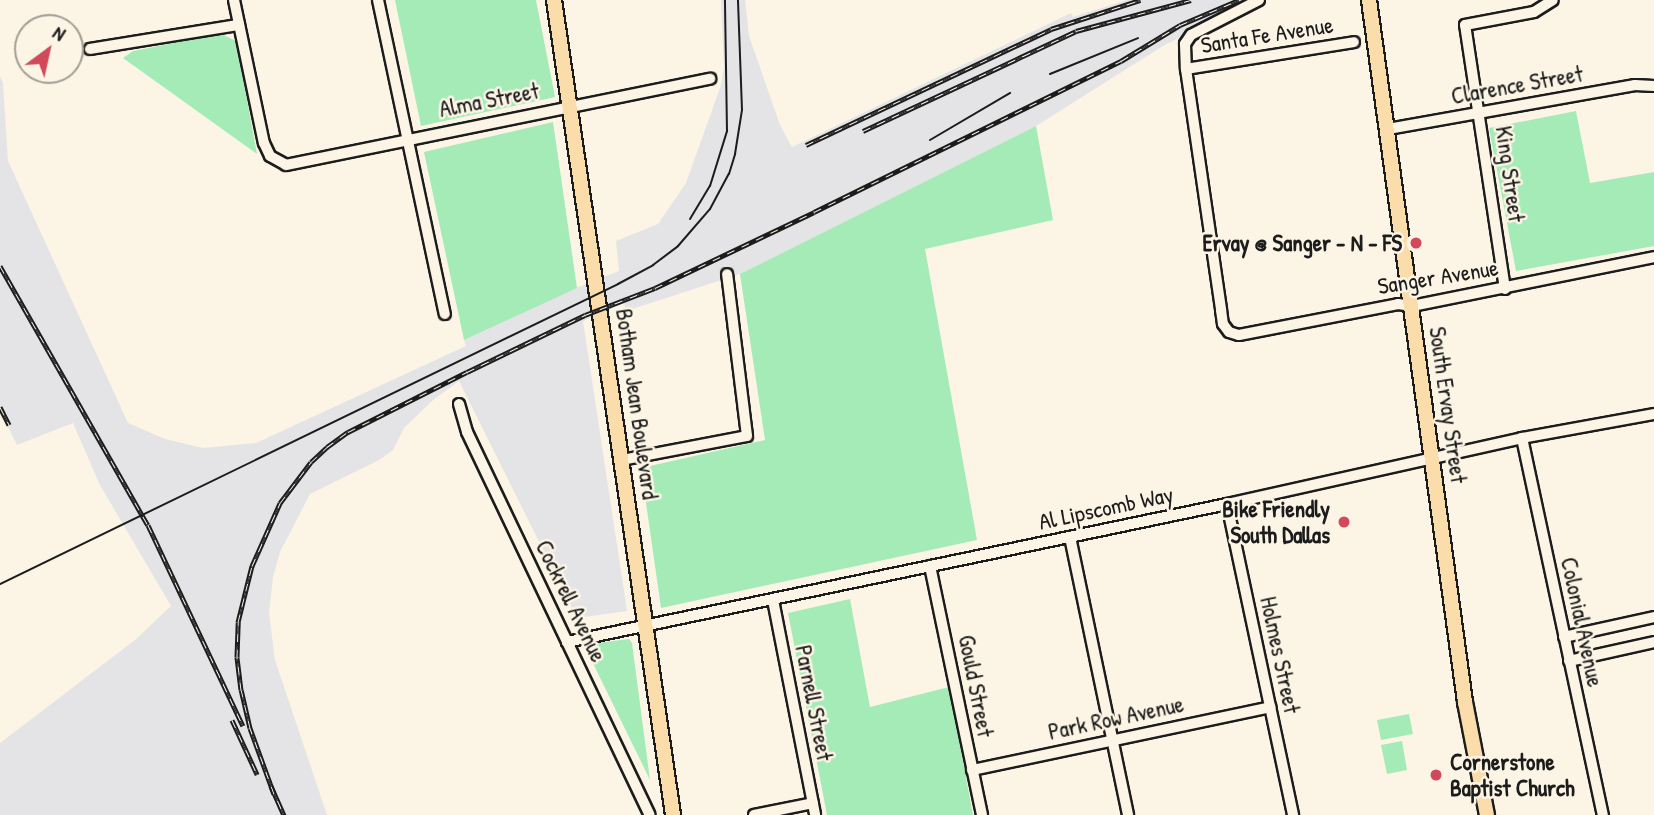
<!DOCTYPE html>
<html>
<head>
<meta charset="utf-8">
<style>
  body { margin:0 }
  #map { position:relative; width:1654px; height:815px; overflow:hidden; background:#fcf5e5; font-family:"Patrick Hand",sans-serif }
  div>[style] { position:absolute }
  .built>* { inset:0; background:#e4e3e6 }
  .green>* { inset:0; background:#a4ebb7 }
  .roads { filter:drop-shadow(2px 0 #1c1c1c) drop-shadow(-2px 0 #1c1c1c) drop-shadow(0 2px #1c1c1c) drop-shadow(0 -2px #1c1c1c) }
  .minor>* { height:10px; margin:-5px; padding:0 5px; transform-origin:5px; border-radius:5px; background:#fcf5e5 }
  .major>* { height:14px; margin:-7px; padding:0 7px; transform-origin:7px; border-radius:7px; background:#fbddab }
  .tram>* { height:2px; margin:-1px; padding:0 1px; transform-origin:1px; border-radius:1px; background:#1c1c1c }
  .rail>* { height:5px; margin-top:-2.5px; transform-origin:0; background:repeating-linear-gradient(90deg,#fcf5e5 0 8px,#1c1c1c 0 16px); box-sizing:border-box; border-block:2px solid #1c1c1c }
  .dots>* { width:19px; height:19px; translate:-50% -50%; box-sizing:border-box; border:4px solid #fcf5e5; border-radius:50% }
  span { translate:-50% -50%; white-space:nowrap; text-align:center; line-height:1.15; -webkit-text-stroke:5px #fcf5e5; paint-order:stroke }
  .street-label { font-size:23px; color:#1c1c1c }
  .poi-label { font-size:23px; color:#1c1c1c; font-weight:700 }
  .right { translate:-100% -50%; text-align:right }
  .left { translate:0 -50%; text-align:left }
  .north { position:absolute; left:14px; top:14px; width:70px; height:70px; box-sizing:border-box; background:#fcf5e5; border:2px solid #a29e95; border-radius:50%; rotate:33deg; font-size:19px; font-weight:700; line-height:28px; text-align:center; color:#1c1c1c }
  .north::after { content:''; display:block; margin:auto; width:24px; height:32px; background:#d1495b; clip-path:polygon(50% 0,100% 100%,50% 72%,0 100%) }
</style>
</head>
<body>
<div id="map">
  <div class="built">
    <div style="clip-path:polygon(721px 0,745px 0,749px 36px,780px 125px,792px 147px,1071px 13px,1073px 17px,1127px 0,1251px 0,1163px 46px,1036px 126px,740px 274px,626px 311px,624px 303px,583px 321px,627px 611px,577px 618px,459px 381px,432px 401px,404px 428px,393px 450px,379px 460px,310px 494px,280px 552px,273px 577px,269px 613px,275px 660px,327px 815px,0 815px,0 743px,135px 640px,171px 606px,100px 485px,73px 423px,17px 445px,0 411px,0 76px,3px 83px,8px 161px,128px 423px,165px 439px,203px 448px,256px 443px,466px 346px,464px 340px,561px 294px,619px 271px,616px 241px,658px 224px,686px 183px,721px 85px,724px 67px)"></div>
  </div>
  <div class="green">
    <div style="clip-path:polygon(395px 0,536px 0,555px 97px,421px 126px)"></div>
    <div style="clip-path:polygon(221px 34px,236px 41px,257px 154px,123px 58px,133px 51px)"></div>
    <div style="clip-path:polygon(1576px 111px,1590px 183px,1654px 172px,1654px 246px,1516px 271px,1489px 128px)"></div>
    <div style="clip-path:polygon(553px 122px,577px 288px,464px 340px,424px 152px)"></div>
    <div style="clip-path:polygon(1036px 126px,1053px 220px,925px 249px,977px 540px,661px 608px,641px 468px,765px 440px,740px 274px)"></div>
    <div style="clip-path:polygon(850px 599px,870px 707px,949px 687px,973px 815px,827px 815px,788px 613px)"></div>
    <div style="clip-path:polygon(629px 639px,632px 643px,650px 780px,588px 653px,590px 646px,597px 643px)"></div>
    <div style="clip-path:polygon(1409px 714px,1413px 734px,1381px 740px,1377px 720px)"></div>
    <div style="clip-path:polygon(1402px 741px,1407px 770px,1387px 774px,1381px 745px)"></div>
  </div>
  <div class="roads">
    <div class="minor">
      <div style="left:234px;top:0;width:146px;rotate:78.2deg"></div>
      <div style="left:264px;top:143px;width:14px;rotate:65deg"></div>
      <div style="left:270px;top:156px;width:18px;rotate:29deg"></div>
      <div style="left:286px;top:165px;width:433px;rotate:-11.5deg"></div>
      <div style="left:378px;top:0;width:321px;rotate:78deg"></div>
      <div style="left:1259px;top:0;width:76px;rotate:152.8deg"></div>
      <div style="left:1191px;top:35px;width:11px;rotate:124deg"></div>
      <div style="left:1185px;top:44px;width:25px;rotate:88deg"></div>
      <div style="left:1186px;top:69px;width:244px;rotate:81.7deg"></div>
      <div style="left:1221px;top:310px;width:14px;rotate:82deg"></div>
      <div style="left:1223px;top:324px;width:10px;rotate:53deg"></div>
      <div style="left:1229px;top:332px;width:10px;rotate:17deg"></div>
      <div style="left:1239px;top:335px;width:162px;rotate:-11deg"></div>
      <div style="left:1398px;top:304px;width:14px;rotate:8deg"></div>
      <div style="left:1412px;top:306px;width:247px;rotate:-11.4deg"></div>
      <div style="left:90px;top:49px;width:151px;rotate:-9.2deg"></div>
      <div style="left:1186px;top:69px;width:170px;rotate:-9.1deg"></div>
      <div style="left:1388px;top:129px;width:251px;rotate:-10.1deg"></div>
      <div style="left:1635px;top:85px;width:19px;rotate:3deg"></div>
      <div style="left:1505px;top:289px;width:267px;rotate:-98.6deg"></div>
      <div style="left:1465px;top:25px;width:70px;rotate:-10.7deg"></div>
      <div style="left:1534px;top:12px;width:22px;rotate:-32deg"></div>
      <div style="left:459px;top:404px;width:29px;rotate:74deg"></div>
      <div style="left:467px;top:432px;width:424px;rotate:64.5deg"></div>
      <div style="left:1522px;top:438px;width:386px;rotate:77.9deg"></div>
      <div style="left:622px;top:460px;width:127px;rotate:-10.9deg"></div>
      <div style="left:747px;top:436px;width:163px;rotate:-97deg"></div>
      <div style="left:1227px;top:504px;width:318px;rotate:78deg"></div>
      <div style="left:1070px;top:537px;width:284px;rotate:78.2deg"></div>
      <div style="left:930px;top:566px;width:254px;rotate:78.2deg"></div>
      <div style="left:773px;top:600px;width:219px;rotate:78.9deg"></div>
      <div style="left:1564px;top:637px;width:92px;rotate:-12.5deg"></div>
      <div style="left:567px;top:642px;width:674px;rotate:-11.81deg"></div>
      <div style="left:1227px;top:504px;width:302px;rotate:-12.6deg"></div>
      <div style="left:1522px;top:438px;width:134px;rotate:-10.3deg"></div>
      <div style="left:1569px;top:661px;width:87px;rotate:-12.6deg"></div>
      <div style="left:972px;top:770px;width:305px;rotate:-11.9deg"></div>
      <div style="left:754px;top:815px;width:60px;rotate:-11.5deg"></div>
    </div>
    <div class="major">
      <div style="left:554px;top:0;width:824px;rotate:81.69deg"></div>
      <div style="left:1369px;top:0;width:709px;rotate:82.21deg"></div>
      <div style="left:1465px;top:702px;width:115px;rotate:79deg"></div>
    </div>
  </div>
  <div class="tram">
    <div style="left:1050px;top:74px;width:95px;rotate:-22.2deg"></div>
    <div style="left:930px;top:140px;width:93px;rotate:-30.4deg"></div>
    <div style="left:690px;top:219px;width:39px;rotate:-59deg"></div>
    <div style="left:710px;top:186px;width:58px;rotate:-72.8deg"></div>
    <div style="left:727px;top:131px;width:131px;rotate:-90.9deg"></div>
    <div style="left:0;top:584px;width:687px;rotate:-25.89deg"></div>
    <div style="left:618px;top:284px;width:40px;rotate:-28deg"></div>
    <div style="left:653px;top:265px;width:31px;rotate:-37deg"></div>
    <div style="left:678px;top:246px;width:49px;rotate:-49.1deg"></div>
    <div style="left:710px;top:209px;width:40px;rotate:-62deg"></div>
    <div style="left:729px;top:174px;width:21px;rotate:-73deg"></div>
    <div style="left:735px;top:154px;width:45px;rotate:-81deg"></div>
    <div style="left:742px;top:110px;width:110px;rotate:-92.1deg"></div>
  </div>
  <div class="rail">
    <div style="left:863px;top:131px;width:235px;rotate:-25.1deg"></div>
    <div style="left:1076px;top:31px;width:119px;rotate:-15.1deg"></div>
    <div style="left:806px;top:145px;width:271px;rotate:-25.3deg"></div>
    <div style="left:1051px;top:29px;width:94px;rotate:-18deg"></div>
    <div style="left:0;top:266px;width:298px;rotate:60.3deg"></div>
    <div style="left:148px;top:525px;width:222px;rotate:64.7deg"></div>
    <div style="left:0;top:407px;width:20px;rotate:63deg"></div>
    <div style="left:232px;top:720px;width:60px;rotate:65.2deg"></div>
    <div style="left:271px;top:786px;width:32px;rotate:66deg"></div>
    <div style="left:274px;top:794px;width:70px;rotate:-110deg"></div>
    <div style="left:250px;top:728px;width:39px;rotate:-103deg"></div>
    <div style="left:241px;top:690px;width:33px;rotate:-97deg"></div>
    <div style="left:237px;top:657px;width:35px;rotate:-88deg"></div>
    <div style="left:238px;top:622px;width:58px;rotate:-76deg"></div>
    <div style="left:252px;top:566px;width:69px;rotate:-66deg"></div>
    <div style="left:280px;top:503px;width:51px;rotate:-52.9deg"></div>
    <div style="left:311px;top:462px;width:22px;rotate:-43deg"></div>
    <div style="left:327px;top:447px;width:26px;rotate:-36deg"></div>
    <div style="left:348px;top:432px;width:133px;rotate:-26.8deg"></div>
    <div style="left:467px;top:372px;width:131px;rotate:-25.8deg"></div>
    <div style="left:585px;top:315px;width:75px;rotate:-21.1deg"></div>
    <div style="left:655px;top:288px;width:176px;rotate:-25.5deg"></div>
    <div style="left:814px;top:212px;width:342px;rotate:-26.2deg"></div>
    <div style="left:1121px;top:61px;width:69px;rotate:-31.4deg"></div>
    <div style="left:1180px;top:25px;width:64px;rotate:-23deg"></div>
  </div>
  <div class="dots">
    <div style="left:1416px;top:243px;background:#d1495b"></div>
    <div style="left:1344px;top:522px;background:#d1495b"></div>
    <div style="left:1436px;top:775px;background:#d1495b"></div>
  </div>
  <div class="street-label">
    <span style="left:1267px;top:35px;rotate:-9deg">Santa Fe Avenue</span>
    <span style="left:1517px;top:85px;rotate:-10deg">Clarence Street</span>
    <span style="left:489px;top:100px;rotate:-11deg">Alma Street</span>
    <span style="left:1510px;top:174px;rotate:82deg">King Street</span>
    <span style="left:1438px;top:277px;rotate:-9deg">Sanger Avenue</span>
    <span style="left:637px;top:404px;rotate:82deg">Botham Jean Boulevard</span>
    <span style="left:1448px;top:405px;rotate:82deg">South Ervay Street</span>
    <span style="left:1106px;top:508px;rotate:-12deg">Al Lipscomb Way</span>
    <span style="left:571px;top:601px;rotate:64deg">Cockrell Avenue</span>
    <span style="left:1582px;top:622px;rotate:78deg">Colonial Avenue</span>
    <span style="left:1280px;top:655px;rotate:78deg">Holmes Street</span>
    <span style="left:976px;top:686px;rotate:79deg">Gould Street</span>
    <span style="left:814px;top:703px;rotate:79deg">Parnell Street</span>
    <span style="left:1116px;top:718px;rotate:-12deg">Park Row Avenue</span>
  </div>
  <div class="poi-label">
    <span class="right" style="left:1402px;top:243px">Ervay @ Sanger - N - FS</span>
    <span class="right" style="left:1330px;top:522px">Bike Friendly<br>South Dallas</span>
    <span class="left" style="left:1450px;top:775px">Cornerstone<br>Baptist Church</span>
  </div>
  <div class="north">N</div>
</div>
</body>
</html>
